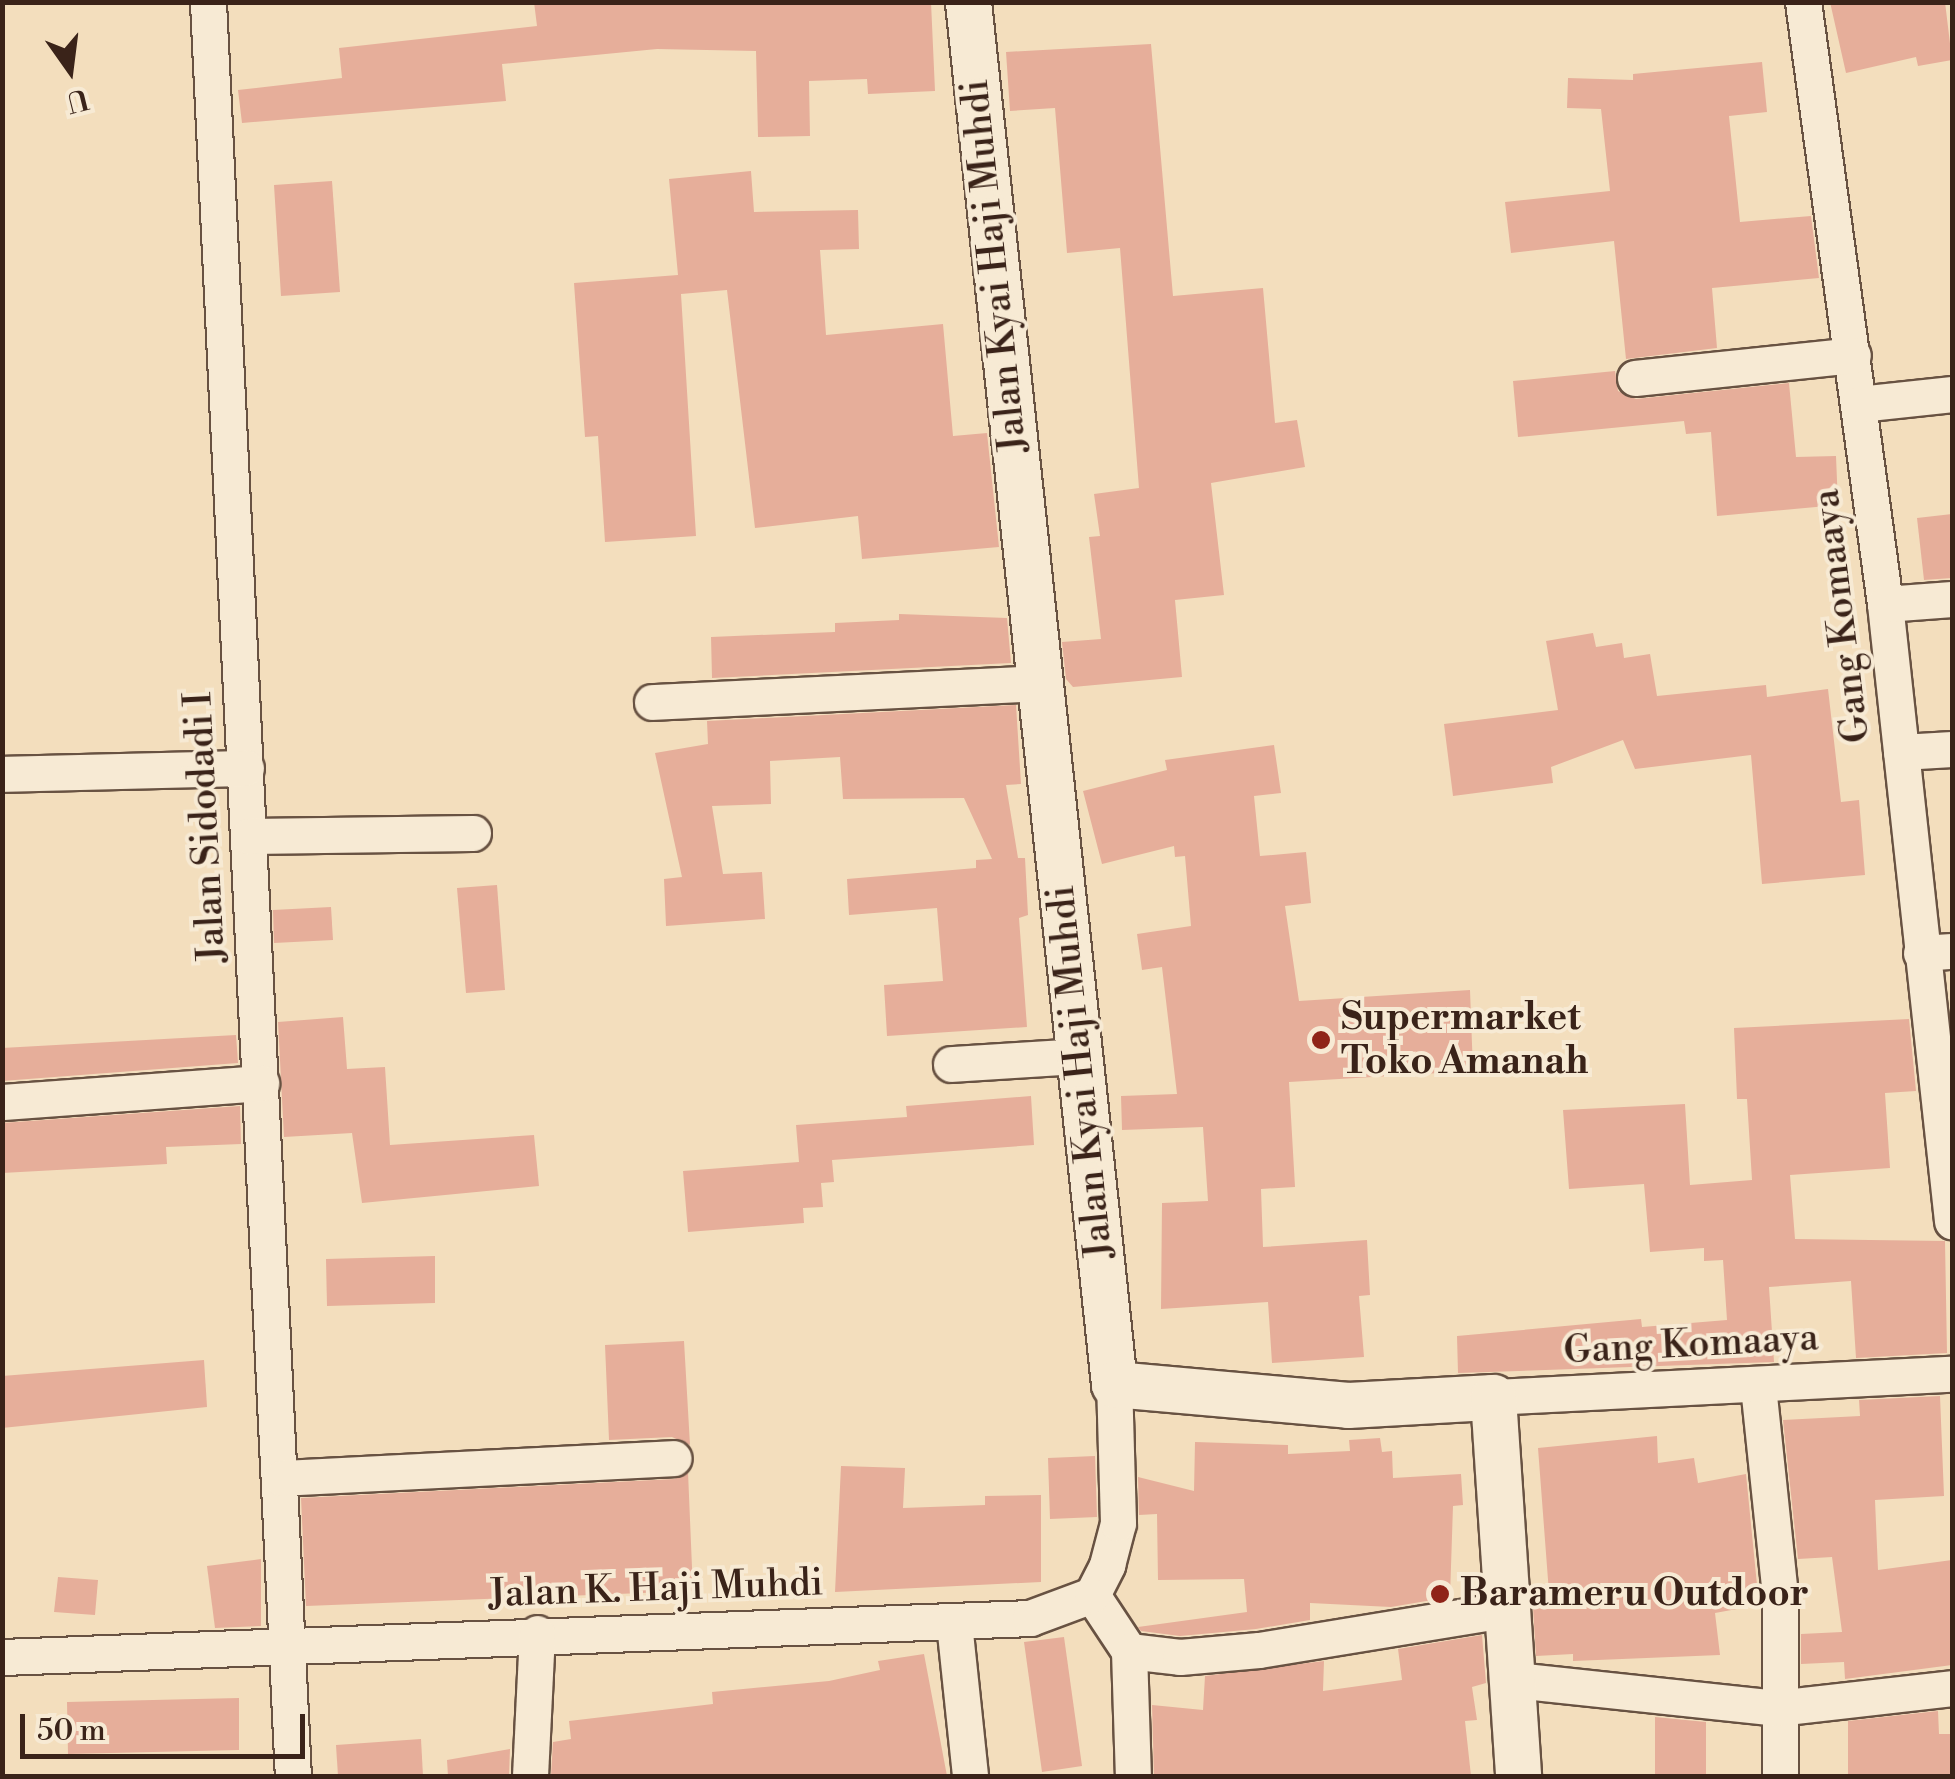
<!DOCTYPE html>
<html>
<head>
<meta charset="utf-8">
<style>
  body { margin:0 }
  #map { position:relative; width:1955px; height:1779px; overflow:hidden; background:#f3debd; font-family:"Libre Bodoni",serif }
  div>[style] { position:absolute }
  .building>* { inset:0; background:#e6ae9a }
  .roads { filter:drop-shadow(2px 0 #685242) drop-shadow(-2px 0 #685242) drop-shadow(0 2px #685242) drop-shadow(0 -2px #685242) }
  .minor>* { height:35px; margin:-17.5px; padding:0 17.5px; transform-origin:17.5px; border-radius:17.5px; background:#f7ead4 }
  .tertiary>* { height:45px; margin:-22.5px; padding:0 22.5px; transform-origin:22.5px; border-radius:22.5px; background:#f7ead4 }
  .dots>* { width:28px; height:28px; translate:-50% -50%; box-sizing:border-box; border:5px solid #f7ead4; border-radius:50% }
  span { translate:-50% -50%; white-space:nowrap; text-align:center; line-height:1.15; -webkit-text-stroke:8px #f7ead4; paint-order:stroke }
  .street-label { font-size:38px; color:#3a2319 }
  .poi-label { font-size:38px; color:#3a2319; font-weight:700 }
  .left { translate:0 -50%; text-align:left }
  .frame { position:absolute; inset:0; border:5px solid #3a2319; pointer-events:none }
  .north { position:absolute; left:20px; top:20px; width:100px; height:100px; -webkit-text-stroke:8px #f7ead4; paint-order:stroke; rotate:166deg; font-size:28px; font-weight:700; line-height:40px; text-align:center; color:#3a2319 }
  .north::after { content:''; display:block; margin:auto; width:35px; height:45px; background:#3a2319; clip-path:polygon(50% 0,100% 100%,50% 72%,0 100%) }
  .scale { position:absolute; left:20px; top:1714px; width:285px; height:45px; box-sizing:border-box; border:5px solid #3a2319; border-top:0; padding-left:12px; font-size:30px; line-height:35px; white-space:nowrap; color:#3a2319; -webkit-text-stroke:8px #f7ead4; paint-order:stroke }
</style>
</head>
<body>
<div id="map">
  <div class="building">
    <div style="clip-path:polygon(534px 2px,931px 2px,935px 91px,868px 94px,867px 79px,809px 81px,810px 136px,758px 137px,756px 51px,657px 49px,502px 64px,506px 101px,242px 123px,238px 90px,342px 78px,339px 48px,537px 26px)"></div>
    <div style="clip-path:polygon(1830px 2px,1945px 2px,1952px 60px,1918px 66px,1916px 57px,1846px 73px)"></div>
    <div style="clip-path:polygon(1151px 44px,1173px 296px,1263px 288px,1275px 423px,1297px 420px,1305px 467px,1211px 483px,1224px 595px,1175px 600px,1182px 677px,1073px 687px,1066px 679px,1062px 642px,1101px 639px,1089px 537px,1100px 536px,1094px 494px,1139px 488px,1120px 248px,1067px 253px,1055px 108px,1010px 111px,1006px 52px)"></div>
    <div style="clip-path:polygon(1762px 62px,1767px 112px,1729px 116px,1740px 222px,1811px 216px,1819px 278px,1712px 288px,1717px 348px,1626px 359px,1614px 241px,1511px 253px,1505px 202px,1610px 191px,1601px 109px,1567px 108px,1568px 78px,1633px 80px,1633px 74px)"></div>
    <div style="clip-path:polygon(751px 171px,754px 212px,858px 210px,859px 249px,820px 250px,826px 335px,943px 324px,953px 436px,987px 433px,999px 547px,862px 559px,858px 516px,755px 528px,727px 290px,681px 294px,696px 536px,605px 542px,598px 436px,585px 437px,574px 283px,678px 275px,669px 179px)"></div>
    <div style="clip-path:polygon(332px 181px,340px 292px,281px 296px,274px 185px)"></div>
    <div style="clip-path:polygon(1615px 371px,1618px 391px,1636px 399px,1789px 383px,1796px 457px,1836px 456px,1838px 505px,1717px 516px,1711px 432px,1686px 434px,1684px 421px,1518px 437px,1513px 381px)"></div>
    <div style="clip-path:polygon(1952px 514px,1952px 578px,1924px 580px,1917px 518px)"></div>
    <div style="clip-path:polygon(899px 614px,1007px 618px,1011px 663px,712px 678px,711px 637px,835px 632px,835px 623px,899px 620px)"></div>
    <div style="clip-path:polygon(1593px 633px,1596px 647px,1622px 643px,1624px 658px,1650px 654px,1657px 696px,1766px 685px,1767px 697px,1828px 689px,1841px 802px,1859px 800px,1865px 875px,1762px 884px,1751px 755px,1635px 769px,1623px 740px,1551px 767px,1553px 783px,1453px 796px,1444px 724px,1558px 710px,1546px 641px)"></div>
    <div style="clip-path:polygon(1016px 705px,1021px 784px,1006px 785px,1018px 858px,1025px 858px,1028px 915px,1019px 918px,1027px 1027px,887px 1036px,884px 985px,943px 981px,937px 908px,849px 915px,847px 879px,976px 868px,976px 860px,992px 859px,964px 798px,843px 799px,840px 757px,770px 761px,771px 804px,712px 806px,723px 874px,762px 872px,765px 919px,666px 926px,664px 879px,682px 877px,655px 753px,708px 744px,707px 721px)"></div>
    <div style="clip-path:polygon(1274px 745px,1281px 793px,1254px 796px,1260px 856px,1306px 852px,1311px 903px,1285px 906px,1299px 1001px,1470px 990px,1473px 1071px,1289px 1082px,1295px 1187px,1261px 1189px,1263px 1247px,1367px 1240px,1370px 1295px,1359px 1296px,1364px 1357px,1272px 1363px,1268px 1302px,1161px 1309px,1162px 1203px,1208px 1201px,1203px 1127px,1122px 1130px,1121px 1096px,1177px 1094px,1162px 967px,1142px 970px,1137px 934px,1191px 926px,1185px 856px,1175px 857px,1174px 846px,1102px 864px,1083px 791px,1167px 770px,1165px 760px)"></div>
    <div style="clip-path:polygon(497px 885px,505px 990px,466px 993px,457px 888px)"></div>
    <div style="clip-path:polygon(331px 907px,333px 940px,274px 943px,273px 910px)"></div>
    <div style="clip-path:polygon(343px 1017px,347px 1069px,385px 1067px,390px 1145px,534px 1135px,539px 1186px,362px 1203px,352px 1133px,284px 1137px,278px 1022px)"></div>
    <div style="clip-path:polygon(1909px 1019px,1916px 1091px,1885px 1093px,1890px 1168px,1790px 1175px,1795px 1239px,1945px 1241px,1947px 1353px,1856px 1358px,1851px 1281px,1769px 1287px,1774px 1362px,1458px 1373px,1457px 1336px,1641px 1319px,1642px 1327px,1727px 1320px,1723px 1260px,1704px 1261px,1704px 1248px,1650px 1252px,1644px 1184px,1569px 1189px,1563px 1110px,1685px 1104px,1690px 1185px,1752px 1180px,1747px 1099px,1737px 1099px,1734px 1028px)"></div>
    <div style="clip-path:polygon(236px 1035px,238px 1063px,2px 1081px,2px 1048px)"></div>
    <div style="clip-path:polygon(1031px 1096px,1034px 1145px,832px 1160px,834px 1182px,821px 1183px,823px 1207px,803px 1208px,804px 1223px,688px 1232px,683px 1171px,799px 1162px,796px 1125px,907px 1117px,906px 1106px)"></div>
    <div style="clip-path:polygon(240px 1106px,241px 1144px,166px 1147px,167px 1164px,2px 1173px,2px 1123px)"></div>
    <div style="clip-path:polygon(435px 1256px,435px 1303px,327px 1306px,326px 1259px)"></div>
    <div style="clip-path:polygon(684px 1341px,690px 1445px,672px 1437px,609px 1440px,605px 1345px)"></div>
    <div style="clip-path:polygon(204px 1360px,207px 1407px,2px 1428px,2px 1376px)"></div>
    <div style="clip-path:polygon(1940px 1396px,1944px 1496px,1875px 1500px,1878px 1570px,1952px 1560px,1952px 1665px,1845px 1679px,1844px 1662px,1801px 1664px,1801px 1634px,1842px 1632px,1832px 1557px,1798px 1559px,1783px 1420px,1860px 1416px,1859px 1400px)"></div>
    <div style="clip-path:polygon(1657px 1436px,1658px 1463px,1694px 1458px,1698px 1483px,1746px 1474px,1759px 1605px,1715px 1613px,1720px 1655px,1573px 1661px,1573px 1654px,1536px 1656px,1533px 1607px,1550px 1606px,1538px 1448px)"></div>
    <div style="clip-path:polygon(1380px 1438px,1382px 1452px,1392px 1451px,1393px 1478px,1461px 1474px,1463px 1505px,1453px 1506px,1450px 1597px,1391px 1607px,1310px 1603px,1310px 1620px,1256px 1629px,1180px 1636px,1141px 1631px,1138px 1627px,1247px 1612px,1244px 1579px,1158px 1580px,1157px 1514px,1139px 1515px,1138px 1477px,1194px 1491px,1195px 1442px,1288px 1445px,1288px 1454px,1350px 1451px,1349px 1440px)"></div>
    <div style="clip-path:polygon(1095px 1456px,1097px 1517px,1050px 1519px,1048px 1458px)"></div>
    <div style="clip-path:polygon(841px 1466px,905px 1468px,903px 1508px,985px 1505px,985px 1496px,1041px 1495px,1041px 1582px,835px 1592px)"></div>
    <div style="clip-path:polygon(688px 1472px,693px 1591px,306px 1606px,301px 1498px,674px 1479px)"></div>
    <div style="clip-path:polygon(261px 1559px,261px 1626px,215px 1628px,207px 1566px)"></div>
    <div style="clip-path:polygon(58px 1577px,98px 1580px,95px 1615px,54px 1612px)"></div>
    <div style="clip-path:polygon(1482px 1635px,1486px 1683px,1472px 1687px,1477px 1720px,1465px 1721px,1471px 1776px,1154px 1776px,1152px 1705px,1203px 1710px,1205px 1676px,1324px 1661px,1323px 1691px,1402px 1680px,1398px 1649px)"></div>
    <div style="clip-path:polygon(1064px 1637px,1082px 1766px,1042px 1772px,1024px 1642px)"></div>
    <div style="clip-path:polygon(924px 1654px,947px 1776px,551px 1776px,553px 1742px,571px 1739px,569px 1721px,713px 1704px,712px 1692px,829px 1681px,880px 1670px,878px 1661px)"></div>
    <div style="clip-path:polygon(239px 1698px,239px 1750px,68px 1754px,67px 1702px)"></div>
    <div style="clip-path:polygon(1938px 1711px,1939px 1734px,1952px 1734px,1952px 1776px,1848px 1776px,1848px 1721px)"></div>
    <div style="clip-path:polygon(1655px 1717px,1706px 1722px,1706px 1776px,1655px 1776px)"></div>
    <div style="clip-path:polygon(421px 1739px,423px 1776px,338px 1776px,336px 1745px)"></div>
    <div style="clip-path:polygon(510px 1749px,509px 1776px,448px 1776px,447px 1760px)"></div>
  </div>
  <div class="roads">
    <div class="minor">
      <div style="left:208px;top:2px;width:1776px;rotate:87.26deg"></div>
      <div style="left:1803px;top:2px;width:608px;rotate:82.24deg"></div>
      <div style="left:1885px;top:604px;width:621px;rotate:83.8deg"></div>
      <div style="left:1635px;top:378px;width:219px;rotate:-6deg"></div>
      <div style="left:1859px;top:404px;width:94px;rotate:-6.1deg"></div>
      <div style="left:1885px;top:604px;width:67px;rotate:-4.3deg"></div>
      <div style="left:652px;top:702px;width:388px;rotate:-2.8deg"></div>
      <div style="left:1901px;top:752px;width:51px;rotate:-3.4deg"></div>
      <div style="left:2px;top:774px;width:244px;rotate:-1.4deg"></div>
      <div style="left:249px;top:836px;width:224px;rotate:-0.8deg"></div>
      <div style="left:1921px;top:953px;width:31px;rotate:-4deg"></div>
      <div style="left:951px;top:1064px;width:128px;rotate:-3.6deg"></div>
      <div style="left:2px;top:1102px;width:260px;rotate:-4.2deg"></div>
      <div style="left:1758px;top:1386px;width:209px;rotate:84deg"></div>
      <div style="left:1780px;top:1594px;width:182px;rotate:90deg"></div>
      <div style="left:1493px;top:1397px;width:460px;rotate:-2.9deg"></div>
      <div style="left:281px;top:1478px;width:393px;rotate:-2.9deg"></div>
      <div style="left:1092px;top:1595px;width:67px;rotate:56.5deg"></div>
      <div style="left:1129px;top:1651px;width:125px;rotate:88.2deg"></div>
      <div style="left:954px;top:1623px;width:154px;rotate:84deg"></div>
      <div style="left:1129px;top:1651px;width:51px;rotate:6.7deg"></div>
      <div style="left:1180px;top:1657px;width:79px;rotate:-5.1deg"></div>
      <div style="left:1259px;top:1650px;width:253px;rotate:-9.3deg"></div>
      <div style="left:2px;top:1657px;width:1029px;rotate:-2.17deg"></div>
      <div style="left:1030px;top:1618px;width:66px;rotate:-20.4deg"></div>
      <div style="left:1092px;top:1595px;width:34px;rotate:-63deg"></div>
      <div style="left:1107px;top:1565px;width:43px;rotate:-75.3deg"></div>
      <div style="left:1118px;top:1523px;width:139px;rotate:-91.6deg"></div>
      <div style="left:1515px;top:1680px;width:263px;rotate:6.1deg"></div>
      <div style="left:1777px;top:1708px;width:176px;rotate:-6.5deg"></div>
      <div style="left:530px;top:1776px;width:143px;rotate:-87.2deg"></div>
    </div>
    <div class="tertiary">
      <div style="left:968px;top:2px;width:1390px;rotate:83.97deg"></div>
      <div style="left:1114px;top:1384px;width:235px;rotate:5.1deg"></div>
      <div style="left:1348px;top:1405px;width:145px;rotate:-3.2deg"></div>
      <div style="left:1493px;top:1397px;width:380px;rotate:86.2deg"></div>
    </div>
  </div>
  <div class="dots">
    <div style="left:1321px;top:1040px;background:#8f2418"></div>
    <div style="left:1440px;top:1594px;background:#8f2418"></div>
  </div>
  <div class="street-label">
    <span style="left:995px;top:266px;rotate:-96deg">Jalan Kyai Haji Muhdi</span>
    <span style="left:1842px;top:616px;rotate:-97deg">Gang Komaaya</span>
    <span style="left:206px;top:827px;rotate:-93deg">Jalan Sidodadi I</span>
    <span style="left:1081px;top:1072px;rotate:-96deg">Jalan Kyai Haji Muhdi</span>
    <span style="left:1691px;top:1345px;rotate:-3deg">Gang Komaaya</span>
    <span style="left:656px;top:1589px;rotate:-2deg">Jalan K. Haji Muhdi</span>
  </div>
  <div class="poi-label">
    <span class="left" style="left:1341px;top:1040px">Supermarket<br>Toko Amanah</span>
    <span class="left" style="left:1460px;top:1594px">Barameru Outdoor</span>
  </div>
  <div class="frame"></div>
  <div class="north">U</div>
  <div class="scale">50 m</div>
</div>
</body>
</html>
